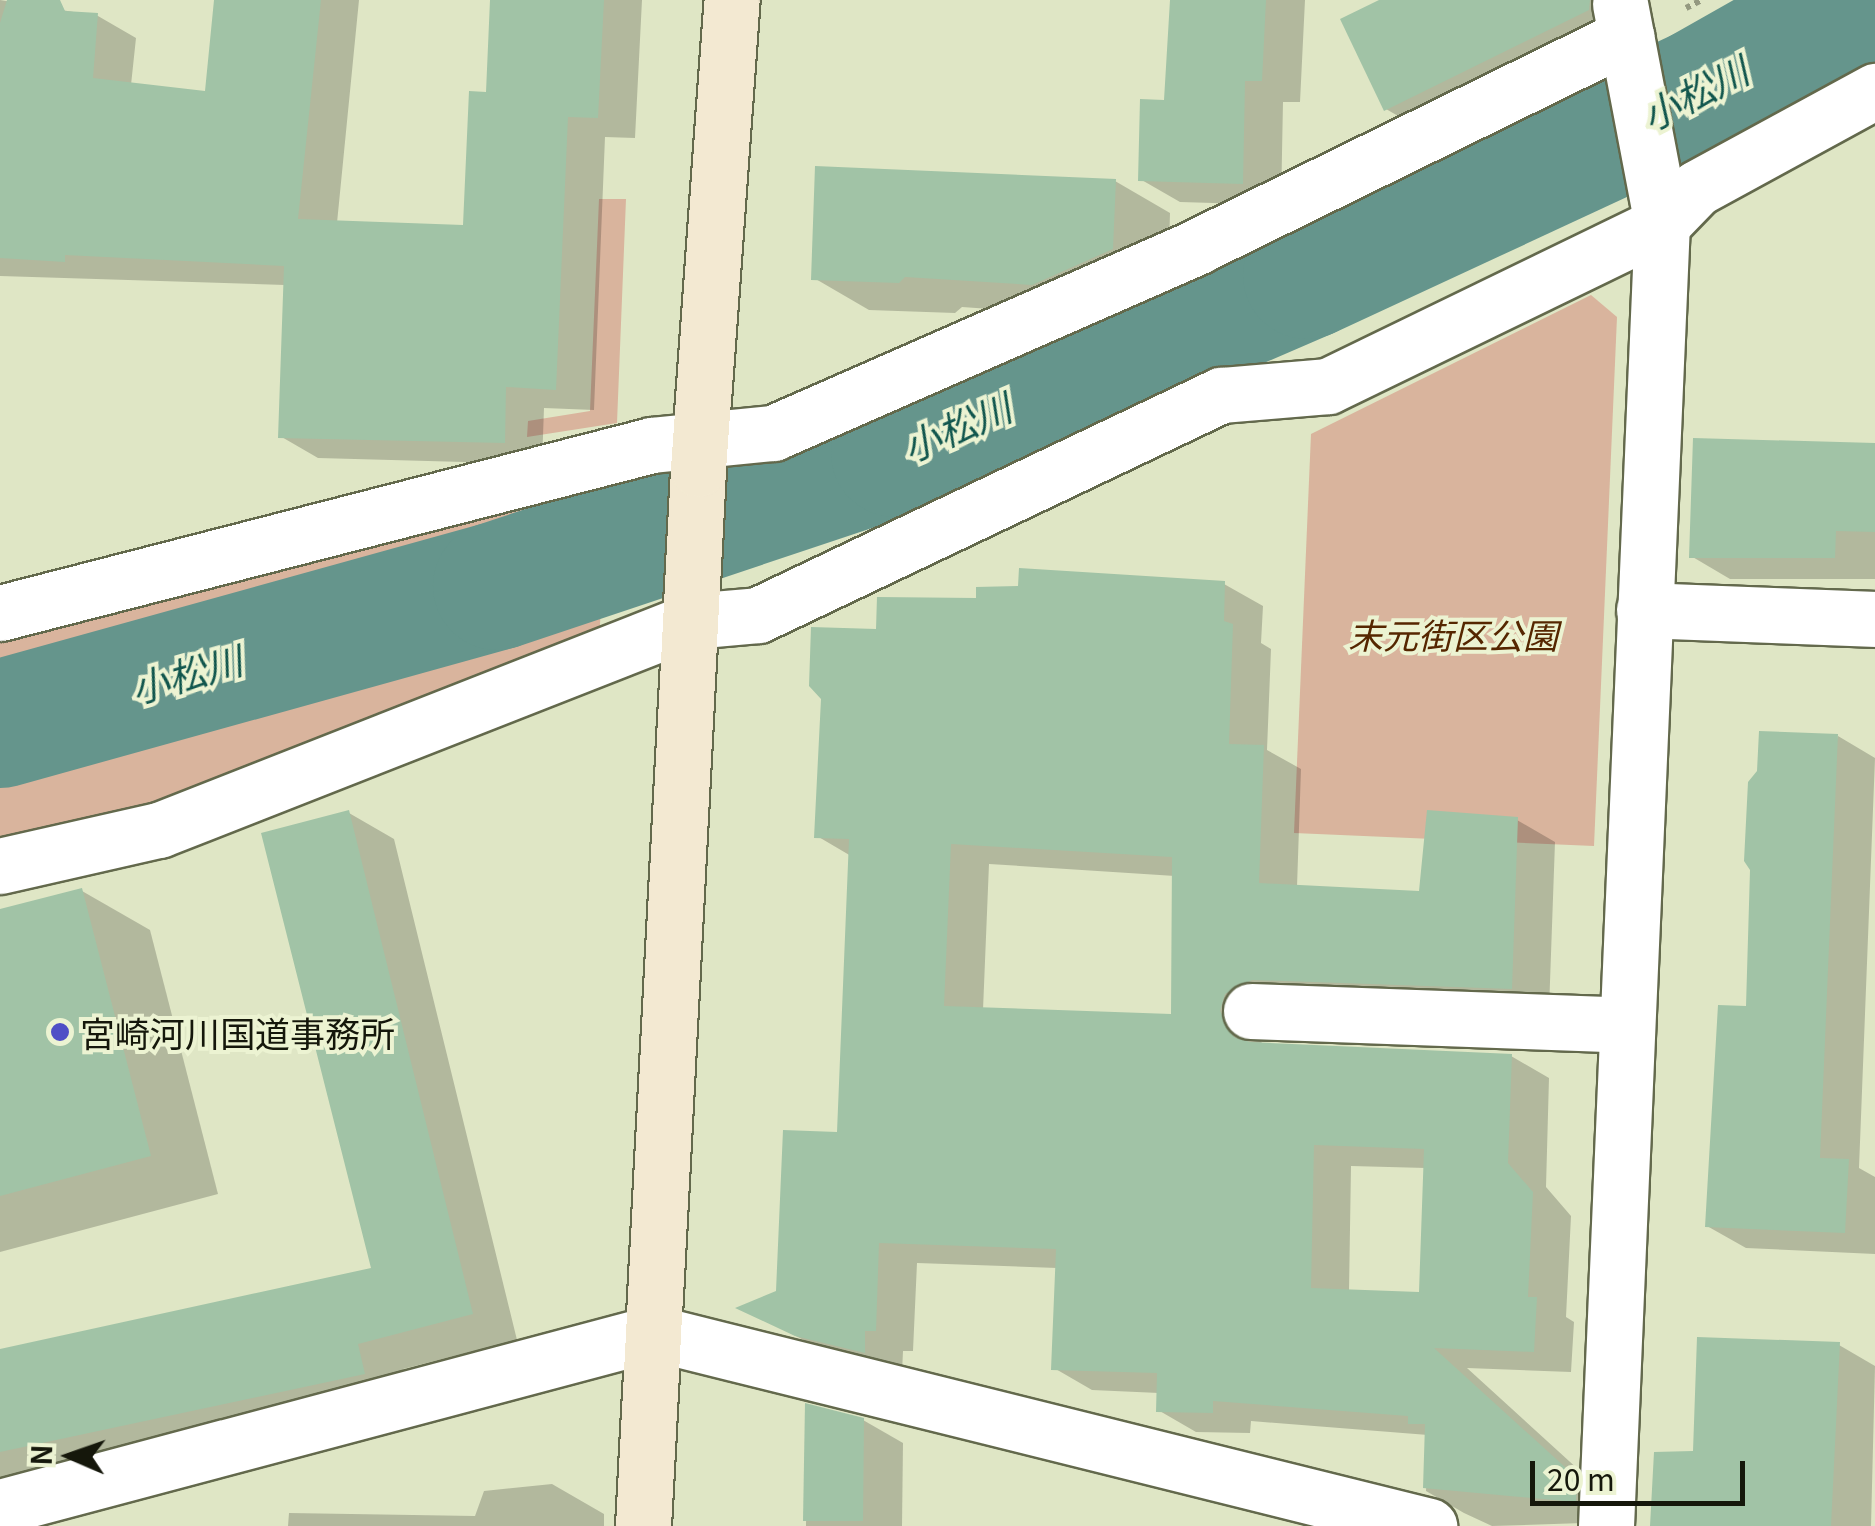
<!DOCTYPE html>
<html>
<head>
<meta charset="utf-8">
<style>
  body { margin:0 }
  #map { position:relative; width:1875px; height:1526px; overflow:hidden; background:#dfe6c5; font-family:Georgia,"Noto Sans JP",serif }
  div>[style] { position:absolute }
  .green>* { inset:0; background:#d9b49d }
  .shadow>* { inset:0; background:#0003 }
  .river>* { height:128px; margin:-64px; padding:0 64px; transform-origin:64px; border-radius:64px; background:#65958c }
  .building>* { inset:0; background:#a1c3a6 }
  .path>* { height:6px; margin-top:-3px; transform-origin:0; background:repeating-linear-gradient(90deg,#949980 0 5px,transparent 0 10px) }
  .roads { filter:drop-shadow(2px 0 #63694c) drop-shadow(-2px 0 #63694c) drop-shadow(0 2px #63694c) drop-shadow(0 -2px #63694c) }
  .street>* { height:55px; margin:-27.5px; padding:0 27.5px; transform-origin:27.5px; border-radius:27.5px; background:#fff }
  .secondary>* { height:55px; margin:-27.5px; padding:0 27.5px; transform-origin:27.5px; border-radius:27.5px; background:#f3e9d2 }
  .dots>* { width:28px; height:28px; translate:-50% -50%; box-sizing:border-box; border:5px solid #ecf3d2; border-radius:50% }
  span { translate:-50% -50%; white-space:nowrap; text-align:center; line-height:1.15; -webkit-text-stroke:8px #ecf3d2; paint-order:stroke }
  .park-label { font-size:35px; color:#552600; font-style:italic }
  .poi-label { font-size:35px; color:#15170b }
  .left { translate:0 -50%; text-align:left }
  .water-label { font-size:38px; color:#11564d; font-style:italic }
  .north { position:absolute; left:20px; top:1406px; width:100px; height:100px; -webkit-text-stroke:8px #ecf3d2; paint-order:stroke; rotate:272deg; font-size:28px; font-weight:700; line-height:40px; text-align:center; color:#15170b }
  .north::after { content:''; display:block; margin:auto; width:35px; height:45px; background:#15170b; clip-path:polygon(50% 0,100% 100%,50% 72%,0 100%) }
  .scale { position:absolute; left:1530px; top:1461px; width:215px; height:45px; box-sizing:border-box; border:5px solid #15170b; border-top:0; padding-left:12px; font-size:30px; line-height:35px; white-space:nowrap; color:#15170b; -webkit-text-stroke:8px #ecf3d2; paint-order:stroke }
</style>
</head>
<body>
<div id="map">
  <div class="green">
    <div style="clip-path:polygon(599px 199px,626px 199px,617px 423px,527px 437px,528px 421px,590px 411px)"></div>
    <div style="clip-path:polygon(1591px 295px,1617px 317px,1594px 846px,1294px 833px,1311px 434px)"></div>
    <div style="clip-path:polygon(610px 481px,599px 638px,157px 822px,0 855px,0 642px)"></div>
  </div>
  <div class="shadow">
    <div style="clip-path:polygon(0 0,98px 16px,136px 38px,131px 85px,207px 94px,217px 0,359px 0,337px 223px,466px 228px,488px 94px,492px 0,642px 0,635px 138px,605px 137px,594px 410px,544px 408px,542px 464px,318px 458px,280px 436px,285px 285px,0 276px)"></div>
    <div style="clip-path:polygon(1172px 0,1305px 0,1300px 102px,1283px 102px,1281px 205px,1180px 202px,1140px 179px,1167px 103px)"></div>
    <div style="clip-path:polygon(1385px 0,1600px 0,1618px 37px,1426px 132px,1386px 109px)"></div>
    <div style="clip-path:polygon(1115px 181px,1170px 213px,1168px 281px,1088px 316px,962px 307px,955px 313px,869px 310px,814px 278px)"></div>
    <div style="clip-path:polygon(1875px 445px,1875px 579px,1730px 579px,1691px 556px)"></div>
    <div style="clip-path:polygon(evenodd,1224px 584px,1263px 606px,1261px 643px,1271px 649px,1267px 750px,1301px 769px,1297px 887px,1422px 893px,1517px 820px,1555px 842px,1549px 1010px,1257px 1034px,1263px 1045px,1511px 1056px,1549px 1078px,1546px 1187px,1571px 1216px,1566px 1317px,1574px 1322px,1571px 1372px,1467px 1368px,1614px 1502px,1613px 1522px,1492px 1526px,1464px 1513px,1426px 1491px,1428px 1435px,1251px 1421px,1250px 1433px,1196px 1432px,1158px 1410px,1159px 1393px,1092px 1390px,1054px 1368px,1057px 1268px,917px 1263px,913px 1351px,903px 1351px,902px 1373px,835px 1356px,741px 1308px,778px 1293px,839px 1135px,851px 856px,817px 836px,879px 632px,978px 600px,1224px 584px,989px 864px,1175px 876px,1173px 1016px,983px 1010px,989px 864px,1224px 584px,1351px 1166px,1426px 1168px,1422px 1295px,1349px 1292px,1351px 1166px)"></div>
    <div style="clip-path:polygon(1838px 736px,1875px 758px,1859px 1168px,1875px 1177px,1875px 1254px,1746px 1248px,1707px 1226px,1748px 1009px)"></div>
    <div style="clip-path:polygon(349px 813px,394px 839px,517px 1340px,403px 1369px,409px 1399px,0 1488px,0 1352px,374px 1270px)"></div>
    <div style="clip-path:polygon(82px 891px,150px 930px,218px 1194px,0 1252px,0 912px)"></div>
    <div style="clip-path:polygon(1839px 1345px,1875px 1366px,1871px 1526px,1653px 1526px,1696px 1454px)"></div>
    <div style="clip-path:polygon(807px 1406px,863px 1420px,903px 1443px,902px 1526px,806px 1526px)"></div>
    <div style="clip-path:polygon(552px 1484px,604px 1514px,604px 1526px,288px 1526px,289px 1513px,475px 1516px,484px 1491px)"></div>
  </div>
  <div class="river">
    <div style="left:0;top:724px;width:516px;rotate:-15.52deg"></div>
    <div style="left:497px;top:586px;width:420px;rotate:-18.5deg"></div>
    <div style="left:895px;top:453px;width:449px;rotate:-23.4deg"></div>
    <div style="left:1307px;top:275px;width:437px;rotate:-24.9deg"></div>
    <div style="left:1703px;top:91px;width:184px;rotate:-29.6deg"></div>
  </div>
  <div class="building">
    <div style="clip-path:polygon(7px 0,60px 0,65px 11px,98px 13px,93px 78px,205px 91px,214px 0,321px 0,298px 219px,463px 225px,469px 91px,486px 92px,490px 0,604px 0,598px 118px,568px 117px,556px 390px,506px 387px,505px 443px,278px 438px,284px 266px,65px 255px,65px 262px,0 258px,0 23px)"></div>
    <div style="clip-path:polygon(1170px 0,1266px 0,1262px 81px,1245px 81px,1243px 184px,1138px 181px,1140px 99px,1164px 100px)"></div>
    <div style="clip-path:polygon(1379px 0,1590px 0,1589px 10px,1384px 111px,1340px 19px)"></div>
    <div style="clip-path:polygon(815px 166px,1116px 179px,1113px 249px,1032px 285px,905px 277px,899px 283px,811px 280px)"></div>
    <div style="clip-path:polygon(1693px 438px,1875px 443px,1875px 532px,1836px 531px,1835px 558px,1689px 558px)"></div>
    <div style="clip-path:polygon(evenodd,1019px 568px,1225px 581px,1224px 621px,1233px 624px,1229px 744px,1264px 745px,1259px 883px,1419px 891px,1427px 810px,1518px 817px,1512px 989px,1252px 980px,1225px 994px,1220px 1011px,1234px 1037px,1250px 1042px,1512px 1054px,1508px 1163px,1533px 1192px,1528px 1297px,1537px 1297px,1534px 1352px,1434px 1348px,1577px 1478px,1576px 1502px,1423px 1488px,1425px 1424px,1408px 1424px,1408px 1416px,1213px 1401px,1213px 1413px,1156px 1412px,1157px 1373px,1051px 1370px,1056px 1249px,879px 1243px,876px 1331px,865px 1331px,865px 1353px,795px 1336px,735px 1308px,776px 1291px,783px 1130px,837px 1132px,849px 839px,814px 838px,821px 699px,809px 686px,811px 627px,876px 629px,877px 597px,976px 598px,976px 587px,1018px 586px,1019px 568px,951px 844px,1172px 857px,1171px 1014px,944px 1006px,951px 844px,1019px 568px,1314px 1145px,1424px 1149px,1419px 1292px,1311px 1288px,1314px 1145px)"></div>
    <div style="clip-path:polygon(1759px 731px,1838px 734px,1820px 1158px,1849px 1159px,1845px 1233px,1705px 1227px,1718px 1005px,1746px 1006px,1750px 870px,1744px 861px,1748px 782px,1757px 771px)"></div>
    <div style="clip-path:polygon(349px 810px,473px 1314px,358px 1344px,365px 1374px,0 1452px,0 1349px,371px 1268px,261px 833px)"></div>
    <div style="clip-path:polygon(82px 888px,151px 1156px,0 1196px,0 909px)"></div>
    <div style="clip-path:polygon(1697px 1337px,1840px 1342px,1831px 1526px,1650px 1526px,1654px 1452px,1693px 1451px)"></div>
    <div style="clip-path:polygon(805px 1403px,864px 1418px,863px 1521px,803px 1521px)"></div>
  </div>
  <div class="path">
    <div style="left:1686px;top:8px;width:18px;rotate:-27deg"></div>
  </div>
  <div class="roads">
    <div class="street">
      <div style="left:1644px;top:610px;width:231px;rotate:2.2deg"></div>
      <div style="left:0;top:613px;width:673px;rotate:-14.45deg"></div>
      <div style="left:652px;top:445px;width:122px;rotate:-5.7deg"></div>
      <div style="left:773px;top:433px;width:464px;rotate:-23.7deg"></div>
      <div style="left:1198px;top:246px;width:477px;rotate:-26.1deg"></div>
      <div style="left:0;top:866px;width:163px;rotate:-12.8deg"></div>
      <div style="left:159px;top:830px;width:572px;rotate:-21.45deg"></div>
      <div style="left:691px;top:621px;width:67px;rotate:-5.1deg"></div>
      <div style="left:758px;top:615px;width:513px;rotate:-25.42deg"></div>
      <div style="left:1221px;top:395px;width:107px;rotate:-4.8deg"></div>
      <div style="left:1328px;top:386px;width:371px;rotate:-25.9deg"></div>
      <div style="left:1662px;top:224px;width:50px;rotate:-45.8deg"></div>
      <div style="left:1697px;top:188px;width:203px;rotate:-28.6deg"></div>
      <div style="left:1251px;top:1011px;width:376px;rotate:2.1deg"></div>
      <div style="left:0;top:1507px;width:677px;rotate:-14.9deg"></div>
      <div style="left:654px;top:1333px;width:799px;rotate:13.98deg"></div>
      <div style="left:1606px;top:1526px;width:1303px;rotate:-87.54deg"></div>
      <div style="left:1662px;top:224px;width:224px;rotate:-100.8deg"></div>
    </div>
    <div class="secondary">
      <div style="left:643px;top:1526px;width:1058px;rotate:-87.02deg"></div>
      <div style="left:698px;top:469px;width:470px;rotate:-85.9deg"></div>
    </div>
  </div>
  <div class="dots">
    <div style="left:60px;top:1032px;background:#4f4fc6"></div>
  </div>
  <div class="park-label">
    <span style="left:1453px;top:634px">末元街区公園</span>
  </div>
  <div class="poi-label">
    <span class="left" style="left:80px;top:1032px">宮崎河川国道事務所</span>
  </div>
  <div class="water-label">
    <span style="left:1694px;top:92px;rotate:-27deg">小松川</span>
    <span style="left:956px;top:426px;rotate:-23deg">小松川</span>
    <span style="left:186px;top:673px;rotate:-16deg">小松川</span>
  </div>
  <div class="north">N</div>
  <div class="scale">20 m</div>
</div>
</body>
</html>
